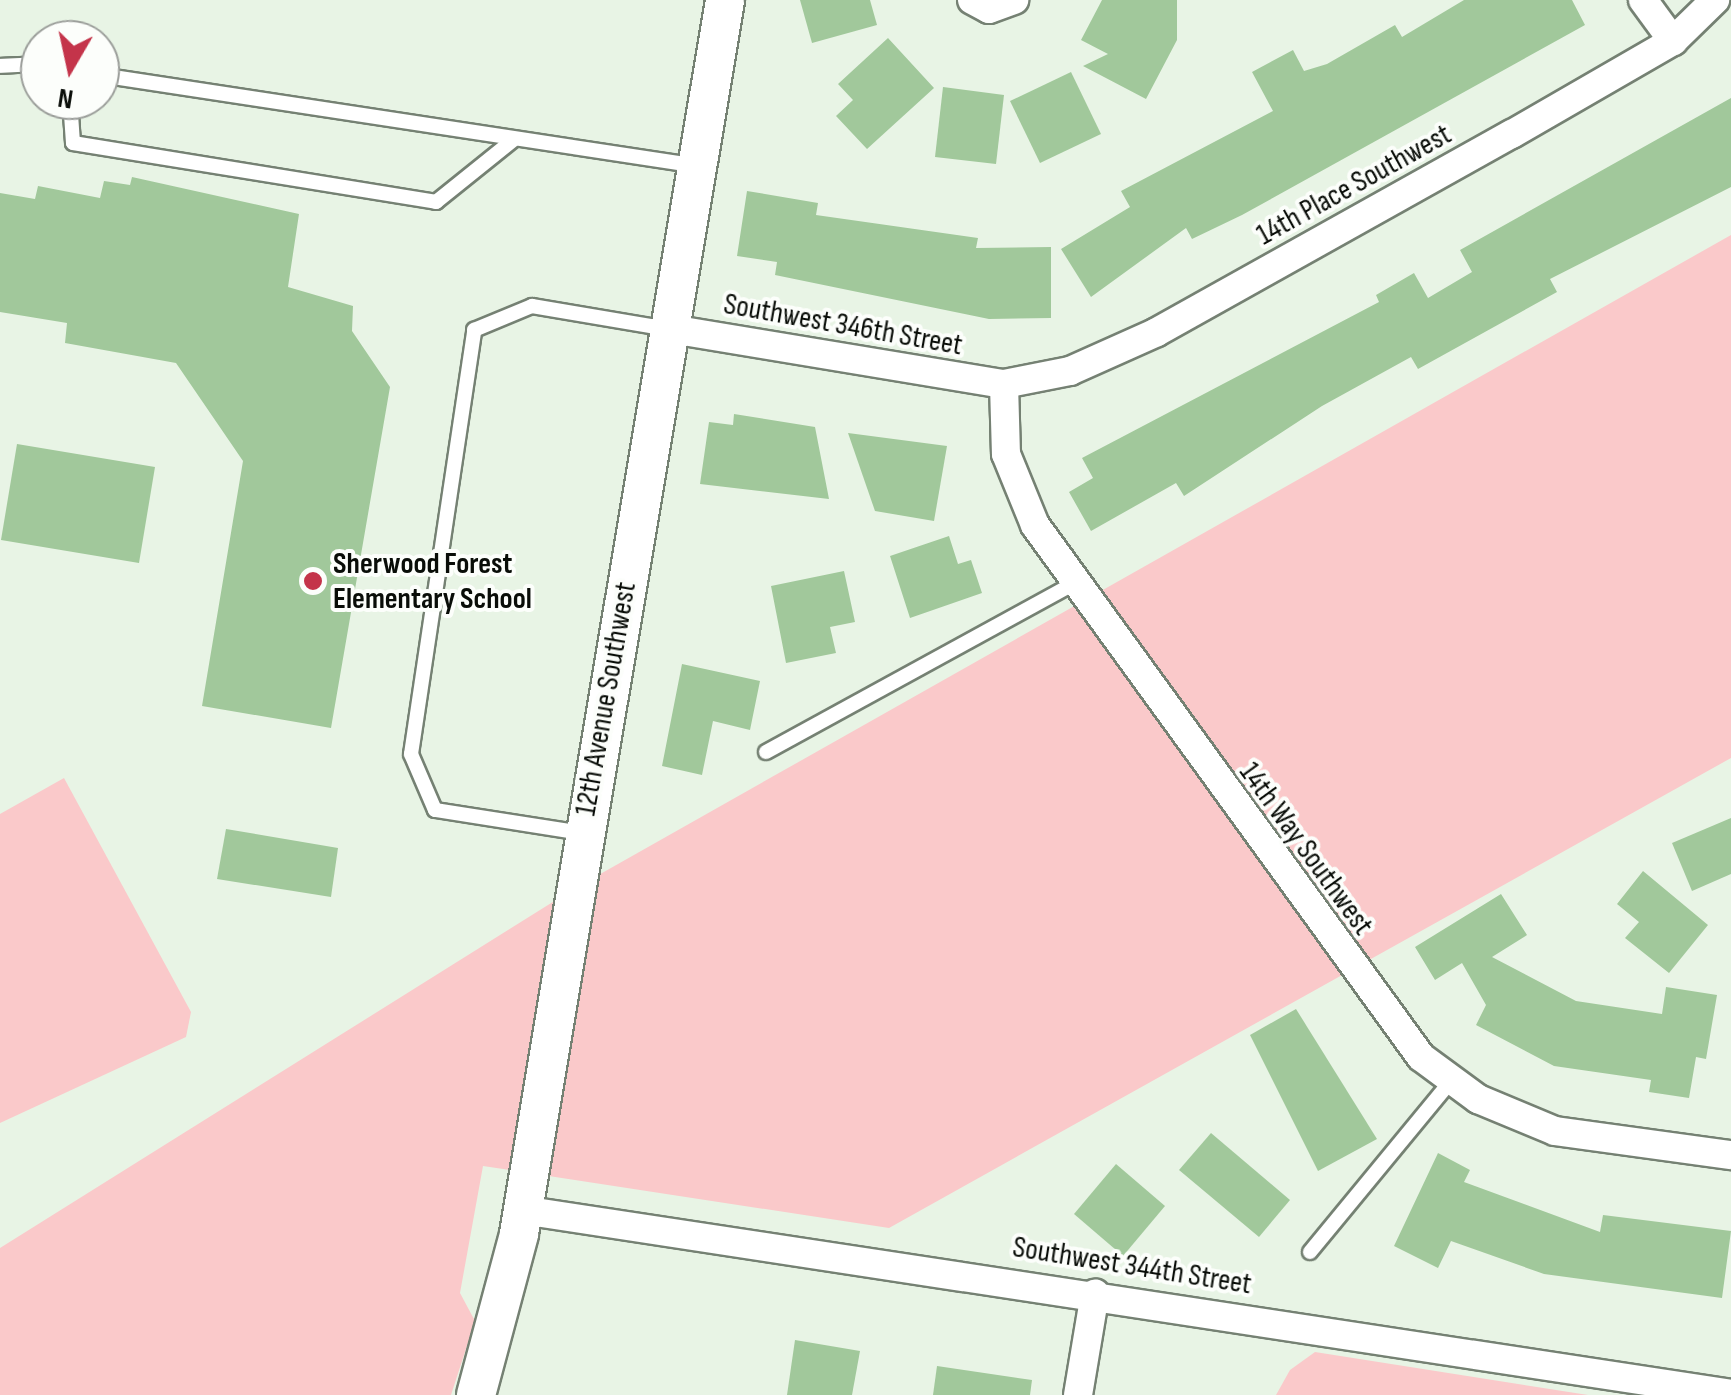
<!DOCTYPE html>
<html>
<head>
<meta charset="utf-8">
<style>
  body { margin:0 }
  #map { position:relative; width:1731px; height:1395px; overflow:hidden; background:#e8f4e5; font-family:"Sofia Sans Condensed",sans-serif }
  div>[style] { position:absolute }
  .green>* { inset:0; background:#fac9ca }
  .building>* { inset:0; background:#a1c89b }
  .roads { filter:drop-shadow(2px 0 #758173) drop-shadow(-2px 0 #758173) drop-shadow(0 2px #758173) drop-shadow(0 -2px #758173) }
  .lane>* { height:14px; margin:-7px; padding:0 7px; transform-origin:7px; border-radius:7px; background:#fff }
  .street>* { height:28px; margin:-14px; padding:0 14px; transform-origin:14px; border-radius:14px; background:#fff }
  .secondary>* { height:38px; margin:-19px; padding:0 19px; transform-origin:19px; border-radius:19px; background:#fff }
  .dots>* { width:28px; height:28px; translate:-50% -50%; box-sizing:border-box; border:5px solid #fcfefb; border-radius:50% }
  span { translate:-50% -50%; white-space:nowrap; text-align:center; line-height:1.15; -webkit-text-stroke:8px #fcfefb; paint-order:stroke }
  .street-label { font-size:30px; color:#090d08 }
  .poi-label { font-size:30px; color:#090d08; font-weight:700 }
  .left { translate:0 -50%; text-align:left }
  .north { position:absolute; left:20px; top:20px; width:100px; height:100px; box-sizing:border-box; background:#fcfefb; border:2px solid #9b9e9a; border-radius:50%; rotate:189deg; font-size:28px; font-weight:700; line-height:40px; text-align:center; color:#090d08 }
  .north::after { content:''; display:block; margin:auto; width:35px; height:45px; background:#c4344a; clip-path:polygon(50% 0,100% 100%,50% 72%,0 100%) }
</style>
</head>
<body>
<div id="map">
  <div class="green">
    <div style="clip-path:polygon(1731px 235px,1731px 758px,889px 1228px,483px 1166px,460px 1293px,475px 1321px,451px 1395px,0 1395px,0 1248px,572px 890px)"></div>
    <div style="clip-path:polygon(64px 778px,191px 1012px,186px 1037px,0 1123px,0 814px)"></div>
    <div style="clip-path:polygon(1315px 1352px,1588px 1395px,1276px 1395px,1290px 1370px)"></div>
  </div>
  <div class="building">
    <div style="clip-path:polygon(800px 0,870px 0,877px 25px,812px 43px)"></div>
    <div style="clip-path:polygon(1102px 0,1177px 0,1177px 40px,1146px 99px,1083px 66px,1108px 54px,1081px 40px)"></div>
    <div style="clip-path:polygon(1464px 0,1572px 0,1585px 25px,1242px 215px,1192px 239px,1186px 228px,1091px 297px,1061px 249px,1130px 207px,1121px 191px,1273px 111px,1252px 72px,1293px 50px,1304px 71px,1327px 64px,1395px 25px,1402px 37px)"></div>
    <div style="clip-path:polygon(888px 38px,934px 88px,867px 149px,836px 116px,853px 100px,838px 84px)"></div>
    <div style="clip-path:polygon(1071px 72px,1101px 134px,1040px 163px,1010px 101px)"></div>
    <div style="clip-path:polygon(943px 87px,1004px 95px,996px 164px,935px 157px)"></div>
    <div style="clip-path:polygon(1731px 98px,1731px 187px,1550px 279px,1557px 292px,1418px 369px,1411px 357px,1322px 406px,1184px 496px,1176px 483px,1091px 531px,1069px 492px,1093px 478px,1082px 458px,1379px 302px,1376px 295px,1414px 273px,1428px 298px,1472px 272px,1460px 250px)"></div>
    <div style="clip-path:polygon(132px 177px,299px 214px,288px 287px,353px 306px,352px 331px,390px 387px,331px 728px,202px 706px,243px 461px,176px 363px,65px 343px,67px 323px,0 312px,0 193px,35px 199px,38px 186px,100px 198px,104px 181px,130px 185px)"></div>
    <div style="clip-path:polygon(747px 191px,818px 203px,816px 215px,978px 238px,976px 248px,1051px 247px,1051px 318px,989px 319px,775px 275px,777px 262px,737px 256px)"></div>
    <div style="clip-path:polygon(734px 414px,815px 427px,829px 499px,700px 484px,709px 422px,733px 425px)"></div>
    <div style="clip-path:polygon(848px 433px,947px 446px,934px 521px,875px 511px)"></div>
    <div style="clip-path:polygon(17px 444px,155px 467px,139px 563px,1px 540px)"></div>
    <div style="clip-path:polygon(949px 536px,958px 564px,971px 560px,982px 593px,910px 618px,890px 556px)"></div>
    <div style="clip-path:polygon(844px 571px,855px 622px,830px 627px,836px 653px,786px 663px,771px 586px)"></div>
    <div style="clip-path:polygon(682px 664px,760px 681px,750px 730px,713px 721px,702px 775px,662px 766px)"></div>
    <div style="clip-path:polygon(1731px 818px,1731px 874px,1692px 891px,1672px 843px)"></div>
    <div style="clip-path:polygon(226px 829px,338px 848px,331px 897px,217px 879px)"></div>
    <div style="clip-path:polygon(1643px 871px,1708px 925px,1669px 973px,1625px 938px,1639px 922px,1617px 904px)"></div>
    <div style="clip-path:polygon(1501px 894px,1527px 935px,1492px 957px,1576px 1001px,1662px 1014px,1666px 987px,1717px 995px,1706px 1059px,1696px 1057px,1689px 1098px,1649px 1092px,1651px 1080px,1554px 1066px,1476px 1025px,1486px 1005px,1462px 963px,1435px 980px,1415px 947px)"></div>
    <div style="clip-path:polygon(1296px 1009px,1377px 1139px,1318px 1171px,1250px 1035px)"></div>
    <div style="clip-path:polygon(1211px 1133px,1290px 1200px,1259px 1237px,1179px 1170px)"></div>
    <div style="clip-path:polygon(1438px 1153px,1470px 1170px,1464px 1182px,1600px 1232px,1603px 1215px,1731px 1231px,1722px 1298px,1544px 1274px,1451px 1241px,1438px 1268px,1394px 1246px)"></div>
    <div style="clip-path:polygon(1116px 1164px,1165px 1206px,1123px 1256px,1074px 1214px)"></div>
    <div style="clip-path:polygon(795px 1340px,860px 1351px,852px 1395px,787px 1395px)"></div>
    <div style="clip-path:polygon(937px 1366px,1032px 1380px,1030px 1395px,933px 1395px)"></div>
  </div>
  <div class="roads">
    <div class="lane">
      <div style="left:0;top:66px;width:40px;rotate:-2.9deg"></div>
      <div style="left:100px;top:75px;width:605px;rotate:8.65deg"></div>
      <div style="left:70px;top:100px;width:43px;rotate:86deg"></div>
      <div style="left:73px;top:143px;width:368px;rotate:9.2deg"></div>
      <div style="left:436px;top:202px;width:99px;rotate:-38.8deg"></div>
      <div style="left:766px;top:752px;width:352px;rotate:-28.7deg"></div>
      <div style="left:582px;top:833px;width:149px;rotate:-171.1deg"></div>
      <div style="left:435px;top:810px;width:61px;rotate:-113.2deg"></div>
      <div style="left:411px;top:754px;width:429px;rotate:-81.5deg"></div>
      <div style="left:474px;top:330px;width:63px;rotate:-22.5deg"></div>
      <div style="left:532px;top:306px;width:138px;rotate:9.6deg"></div>
      <div style="left:1310px;top:1252px;width:222px;rotate:-50.5deg"></div>
    </div>
    <div class="street">
      <div style="left:972px;top:0;width:19px;rotate:28deg"></div>
      <div style="left:989px;top:9px;width:27px;rotate:-20deg"></div>
      <div style="left:1643px;top:0;width:51px;rotate:53.8deg"></div>
      <div style="left:671px;top:329px;width:338px;rotate:9.4deg"></div>
      <div style="left:1004px;top:384px;width:67px;rotate:-11.1deg"></div>
      <div style="left:1070px;top:371px;width:95px;rotate:-24.1deg"></div>
      <div style="left:1157px;top:332px;width:406px;rotate:-29.2deg"></div>
      <div style="left:1512px;top:134px;width:186px;rotate:-30deg"></div>
      <div style="left:1673px;top:41px;width:59px;rotate:-44.3deg"></div>
      <div style="left:1004px;top:384px;width:70px;rotate:88.4deg"></div>
      <div style="left:1006px;top:454px;width:77px;rotate:67.8deg"></div>
      <div style="left:1035px;top:525px;width:657px;rotate:54.04deg"></div>
      <div style="left:1421px;top:1057px;width:71px;rotate:36.4deg"></div>
      <div style="left:1478px;top:1099px;width:83px;rotate:22.6deg"></div>
      <div style="left:1555px;top:1131px;width:178px;rotate:7.8deg"></div>
      <div style="left:522px;top:1210px;width:1223px;rotate:8.65deg"></div>
      <div style="left:1078px;top:1395px;width:103px;rotate:-80.5deg"></div>
    </div>
    <div class="secondary">
      <div style="left:476px;top:1395px;width:167px;rotate:-75deg"></div>
      <div style="left:519px;top:1234px;width:1251px;rotate:-80.52deg"></div>
    </div>
  </div>
  <div class="dots">
    <div style="left:313px;top:581px;background:#c4344a"></div>
  </div>
  <div class="street-label">
    <span style="left:1354px;top:185px;rotate:-29deg">14th Place Southwest</span>
    <span style="left:843px;top:325px;rotate:10deg">Southwest 346th Street</span>
    <span style="left:606px;top:699px;rotate:-80deg">12th Avenue Southwest</span>
    <span style="left:1306px;top:849px;rotate:54deg">14th Way Southwest</span>
    <span style="left:1132px;top:1266px;rotate:9deg">Southwest 344th Street</span>
  </div>
  <div class="poi-label">
    <span class="left" style="left:333px;top:581px">Sherwood Forest<br>Elementary School</span>
  </div>
  <div class="north">N</div>
</div>
</body>
</html>
